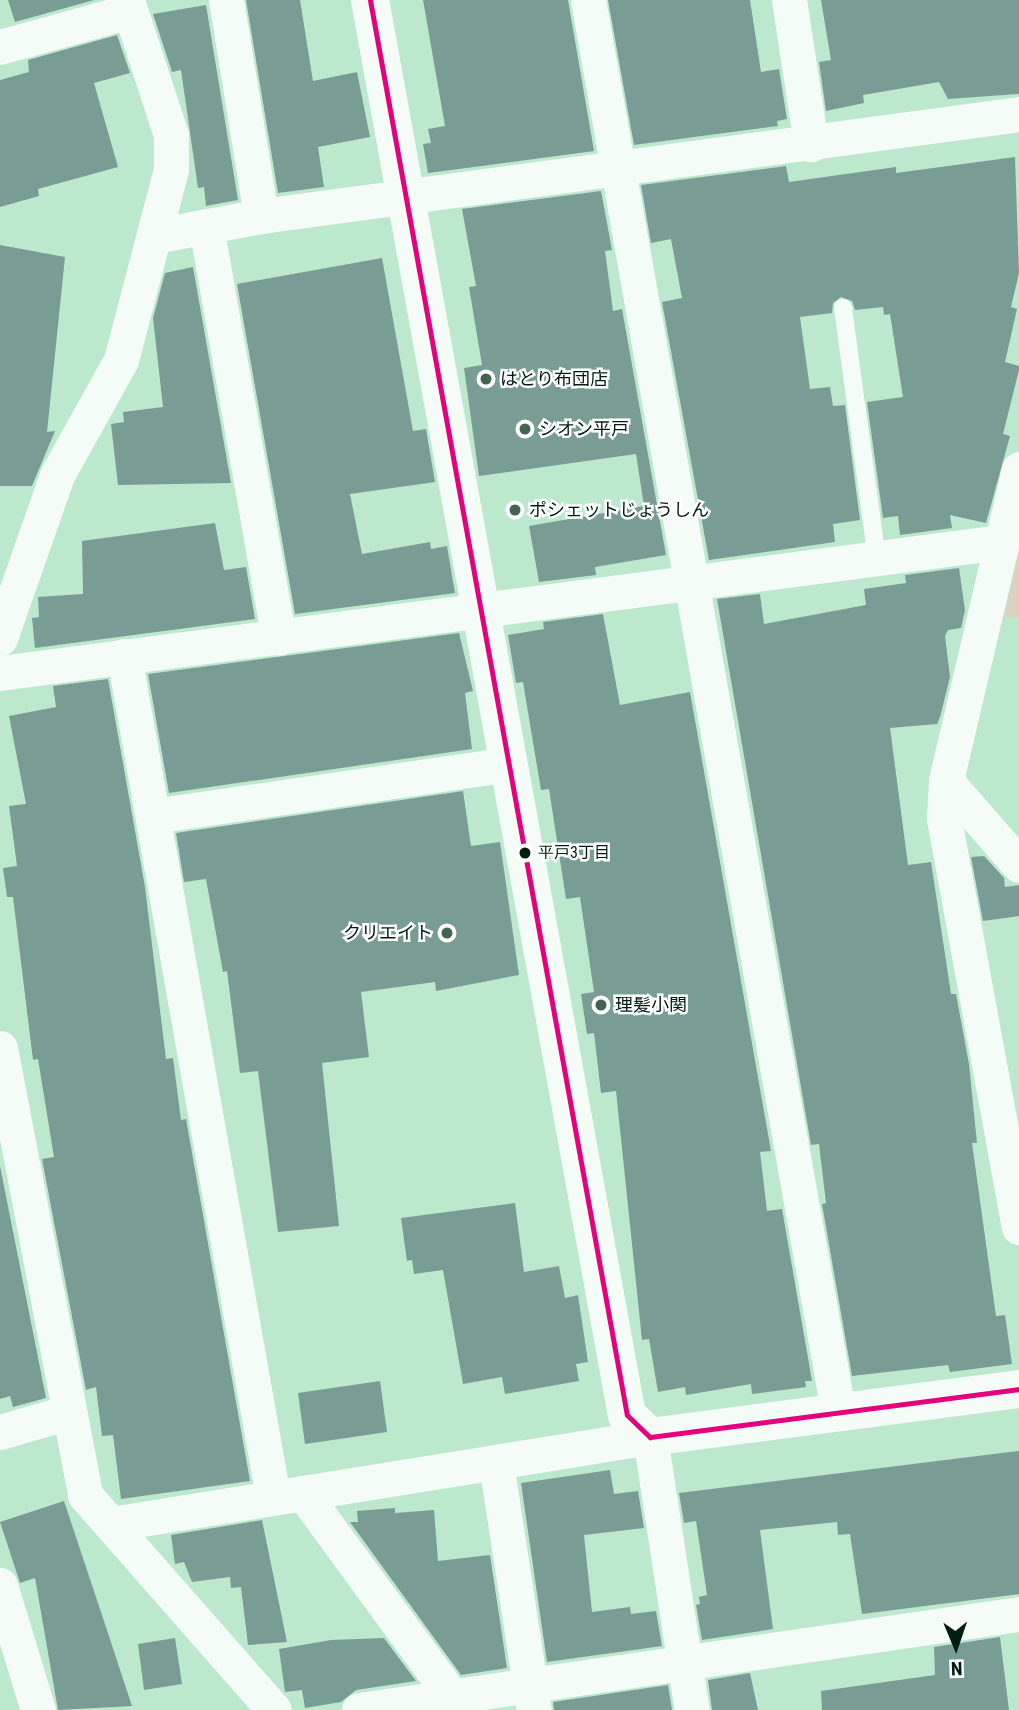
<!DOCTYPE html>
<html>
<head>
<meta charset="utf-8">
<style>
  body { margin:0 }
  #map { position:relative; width:1019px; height:1710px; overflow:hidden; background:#bce8ce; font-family:"Roboto Condensed","Noto Sans JP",sans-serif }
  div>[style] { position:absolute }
  .green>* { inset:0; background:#dbd3bf }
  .building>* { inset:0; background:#799d95 }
  .service>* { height:18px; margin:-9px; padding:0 9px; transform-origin:9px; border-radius:9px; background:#f5fcf8 }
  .minor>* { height:35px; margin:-17.5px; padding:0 17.5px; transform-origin:17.5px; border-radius:17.5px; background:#f5fcf8 }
  .tertiary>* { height:38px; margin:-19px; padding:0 19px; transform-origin:19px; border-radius:19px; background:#f5fcf8 }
  .bus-1>* { height:5px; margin:-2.5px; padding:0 2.5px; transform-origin:2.5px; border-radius:2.5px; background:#e5007d }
  .dots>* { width:19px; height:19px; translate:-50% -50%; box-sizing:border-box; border:4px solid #fff; border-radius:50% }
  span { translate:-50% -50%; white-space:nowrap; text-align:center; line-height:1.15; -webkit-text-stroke:5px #fff; paint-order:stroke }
  .bus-label { font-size:16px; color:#001d0d }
  .left { translate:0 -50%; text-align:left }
  .poi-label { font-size:18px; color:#001d0d }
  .right { translate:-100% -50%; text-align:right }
  .north { position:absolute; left:921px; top:1612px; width:70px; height:70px; -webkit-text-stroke:5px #fff; paint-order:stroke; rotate:178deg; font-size:19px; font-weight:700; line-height:28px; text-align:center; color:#001d0d }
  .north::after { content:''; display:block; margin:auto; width:24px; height:32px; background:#001d0d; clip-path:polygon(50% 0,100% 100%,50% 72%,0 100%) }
</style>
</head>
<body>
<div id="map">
  <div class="green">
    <div style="clip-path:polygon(1019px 549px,1019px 618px,1004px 616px)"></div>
  </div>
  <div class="building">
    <div style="clip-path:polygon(8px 0,94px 0,15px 22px)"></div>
    <div style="clip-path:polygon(246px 0,300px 0,313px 81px,357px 72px,370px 137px,318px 147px,324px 187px,278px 193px)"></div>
    <div style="clip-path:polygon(423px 0,568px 0,594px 151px,428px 173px,423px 144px,431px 143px,428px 129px,445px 126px)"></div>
    <div style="clip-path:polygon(608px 0,750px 0,761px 72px,779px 69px,787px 119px,777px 121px,778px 126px,634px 145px)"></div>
    <div style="clip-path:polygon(821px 0,1019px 0,1019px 94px,948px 99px,939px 82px,863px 95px,864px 103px,826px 111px,819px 62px,831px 60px)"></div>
    <div style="clip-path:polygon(206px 5px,238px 200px,206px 206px,204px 187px,198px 188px,181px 70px,172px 72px,153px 14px)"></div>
    <div style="clip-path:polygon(117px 35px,130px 73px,94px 83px,118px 167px,38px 189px,39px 196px,0 207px,0 80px,29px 72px,28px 60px)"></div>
    <div style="clip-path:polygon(1015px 157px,1019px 273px,1011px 307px,1017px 309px,1005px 362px,1019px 366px,1019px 370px,1003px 434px,1010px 436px,986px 523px,950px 515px,952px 528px,900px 535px,898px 516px,883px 518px,867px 402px,903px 397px,890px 314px,884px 315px,883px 307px,855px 310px,852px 301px,841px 297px,833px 303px,832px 313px,800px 317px,810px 389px,830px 387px,833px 406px,845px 405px,860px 520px,833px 524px,835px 542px,709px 560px,662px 302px,682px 298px,671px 239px,651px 243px,641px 185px,786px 166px,789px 182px,896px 167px,896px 173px)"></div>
    <div style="clip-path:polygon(601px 191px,612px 250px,605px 251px,613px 311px,622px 309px,666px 555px,595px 567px,596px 575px,539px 582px,529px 526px,644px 506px,636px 454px,479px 476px,464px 368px,482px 365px,469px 287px,476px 286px,462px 209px)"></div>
    <div style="clip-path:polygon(0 245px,65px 257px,47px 432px,55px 431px,32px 486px,0 486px)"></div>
    <div style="clip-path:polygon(382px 258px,413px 431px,426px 429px,435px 482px,350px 494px,362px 554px,430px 542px,431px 549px,447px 546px,455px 593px,295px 614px,237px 284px)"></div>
    <div style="clip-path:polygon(193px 267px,231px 483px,118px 485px,111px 424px,124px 422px,123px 412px,163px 407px,153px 318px,165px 273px)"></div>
    <div style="clip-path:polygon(215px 523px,224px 570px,246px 567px,255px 619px,35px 648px,32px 618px,39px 617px,38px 597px,83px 594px,82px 541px)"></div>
    <div style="clip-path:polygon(959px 568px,965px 610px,961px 628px,948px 630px,945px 636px,950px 677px,940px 717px,937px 724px,890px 728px,908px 865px,931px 862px,951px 994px,956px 994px,969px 1064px,977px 1143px,972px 1143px,996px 1316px,1005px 1315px,1012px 1364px,950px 1372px,948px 1365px,852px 1376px,822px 1204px,826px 1203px,819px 1144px,811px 1145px,717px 599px,760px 594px,764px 624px,866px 605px,864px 589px,906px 583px,905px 575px)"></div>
    <div style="clip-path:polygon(603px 614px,620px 705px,690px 692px,771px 1151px,760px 1152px,767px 1211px,782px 1209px,812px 1381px,805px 1381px,806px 1387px,752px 1394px,751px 1384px,686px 1395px,685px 1387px,658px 1392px,649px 1339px,642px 1340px,616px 1091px,601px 1093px,594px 1033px,587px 1034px,581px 994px,594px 992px,580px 897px,566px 899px,549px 789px,541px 790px,523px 682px,516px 683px,508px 635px,544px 629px,543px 622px)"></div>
    <div style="clip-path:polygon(459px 633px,473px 691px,465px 693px,472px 749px,169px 793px,148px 674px)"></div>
    <div style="clip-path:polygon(108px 679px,145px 887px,166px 1059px,173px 1058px,181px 1120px,186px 1119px,250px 1481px,121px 1499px,113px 1435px,102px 1436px,96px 1387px,86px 1390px,42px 1159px,54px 1157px,38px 1059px,33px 1060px,13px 897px,7px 897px,3px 868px,17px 866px,9px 806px,26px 804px,9px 716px,56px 707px,53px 686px)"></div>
    <div style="clip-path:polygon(463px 791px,471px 846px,500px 842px,519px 975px,436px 991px,435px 982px,361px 992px,369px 1057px,322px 1063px,339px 1226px,278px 1232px,258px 1071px,240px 1073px,227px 971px,223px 972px,206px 879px,184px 882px,176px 833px)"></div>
    <div style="clip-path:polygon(984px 856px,1004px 878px,1005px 887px,1019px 885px,1019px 916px,983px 921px,971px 857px)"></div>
    <div style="clip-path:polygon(0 1166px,46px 1398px,13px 1407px,10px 1396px,0 1399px)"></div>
    <div style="clip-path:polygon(515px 1203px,524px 1272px,559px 1266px,565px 1298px,578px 1295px,588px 1362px,576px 1364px,579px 1381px,505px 1394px,502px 1377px,463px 1384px,443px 1270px,414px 1274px,412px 1260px,407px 1261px,401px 1218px)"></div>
    <div style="clip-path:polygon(380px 1381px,387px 1432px,305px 1444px,298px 1393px)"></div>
    <div style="clip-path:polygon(1019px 1451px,1019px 1594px,862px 1614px,850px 1534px,838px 1535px,837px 1522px,760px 1530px,773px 1629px,702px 1640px,696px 1605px,700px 1604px,699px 1597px,707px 1595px,696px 1521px,684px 1523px,679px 1493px)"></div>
    <div style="clip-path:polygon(610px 1470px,614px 1494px,638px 1491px,644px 1528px,584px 1535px,592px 1612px,630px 1607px,631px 1614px,656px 1611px,662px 1646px,547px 1662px,521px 1483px)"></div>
    <div style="clip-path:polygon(64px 1501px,103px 1618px,132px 1706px,58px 1710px,35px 1578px,20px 1583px,0 1522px)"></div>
    <div style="clip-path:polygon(395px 1508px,395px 1513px,434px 1510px,438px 1561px,490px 1555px,507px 1668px,461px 1675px,350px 1522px,358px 1522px,357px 1511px)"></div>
    <div style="clip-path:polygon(262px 1520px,287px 1642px,248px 1645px,241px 1587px,231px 1588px,230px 1577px,192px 1582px,184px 1562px,175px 1564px,171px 1535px)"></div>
    <div style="clip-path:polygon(1000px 1637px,1009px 1710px,822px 1710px,821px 1691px,935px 1675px,934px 1647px)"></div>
    <div style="clip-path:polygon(175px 1638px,182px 1684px,144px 1690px,138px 1644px)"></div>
    <div style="clip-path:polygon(384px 1638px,416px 1681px,356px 1690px,341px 1702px,305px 1708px,302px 1690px,285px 1692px,279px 1649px,331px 1640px)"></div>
    <div style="clip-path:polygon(750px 1673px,758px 1710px,712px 1710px,708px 1680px)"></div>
    <div style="clip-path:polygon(668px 1685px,672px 1710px,554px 1710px,553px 1702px)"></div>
  </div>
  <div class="service">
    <div style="left:843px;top:308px;width:253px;rotate:82.3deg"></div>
  </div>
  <div class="minor">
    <div style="left:226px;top:0;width:219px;rotate:80.8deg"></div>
    <div style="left:588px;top:0;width:1433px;rotate:79.95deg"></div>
    <div style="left:789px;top:0;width:146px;rotate:81.3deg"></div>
    <div style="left:0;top:47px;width:135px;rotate:-15.5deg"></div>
    <div style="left:206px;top:226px;width:418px;rotate:80deg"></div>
    <div style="left:155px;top:236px;width:108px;rotate:-10.7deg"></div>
    <div style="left:261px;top:216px;width:765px;rotate:-7.66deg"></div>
    <div style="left:1019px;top:469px;width:320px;rotate:103.2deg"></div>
    <div style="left:946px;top:781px;width:38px;rotate:93deg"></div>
    <div style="left:944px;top:819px;width:415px;rotate:79.6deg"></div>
    <div style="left:0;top:638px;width:173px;rotate:-70.7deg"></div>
    <div style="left:57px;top:475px;width:132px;rotate:-60.9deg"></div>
    <div style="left:121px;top:360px;width:197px;rotate:-75.3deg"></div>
    <div style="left:171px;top:169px;width:34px;rotate:-90deg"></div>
    <div style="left:171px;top:135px;width:142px;rotate:-108.1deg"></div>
    <div style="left:124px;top:656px;width:854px;rotate:79.95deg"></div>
    <div style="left:0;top:673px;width:1010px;rotate:-7.46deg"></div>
    <div style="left:946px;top:781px;width:111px;rotate:49deg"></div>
    <div style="left:153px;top:816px;width:360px;rotate:-8.3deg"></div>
    <div style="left:0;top:1048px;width:455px;rotate:79.2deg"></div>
    <div style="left:85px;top:1495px;width:286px;rotate:48.7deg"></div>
    <div style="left:0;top:1432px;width:72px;rotate:-16.2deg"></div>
    <div style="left:496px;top:1463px;width:250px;rotate:81.3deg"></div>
    <div style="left:303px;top:1493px;width:250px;rotate:53.8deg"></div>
    <div style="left:111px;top:1524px;width:546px;rotate:-9.17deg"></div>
    <div style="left:650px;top:1437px;width:276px;rotate:81.3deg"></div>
    <div style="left:0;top:1585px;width:131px;rotate:73.1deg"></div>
    <div style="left:359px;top:1710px;width:667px;rotate:-8.28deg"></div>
  </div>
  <div class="tertiary">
    <div style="left:370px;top:0;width:1438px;rotate:79.71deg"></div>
    <div style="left:627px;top:1415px;width:32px;rotate:44deg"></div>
    <div style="left:650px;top:1437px;width:372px;rotate:-7.4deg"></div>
  </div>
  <div class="bus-1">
    <div style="left:370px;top:0;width:1438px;rotate:79.71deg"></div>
    <div style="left:627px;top:1415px;width:32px;rotate:44deg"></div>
    <div style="left:650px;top:1437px;width:372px;rotate:-7.4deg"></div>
  </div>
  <div class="dots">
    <div style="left:486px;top:379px;background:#426451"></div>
    <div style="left:525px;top:429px;background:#426451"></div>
    <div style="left:515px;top:510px;background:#426451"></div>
    <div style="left:525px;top:853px;background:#001d0d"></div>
    <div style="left:447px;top:933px;background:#426451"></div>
    <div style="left:601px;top:1005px;background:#426451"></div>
  </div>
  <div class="bus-label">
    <span class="left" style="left:538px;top:853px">平戸3丁目</span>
  </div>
  <div class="poi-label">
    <span class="left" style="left:500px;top:379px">はとり布団店</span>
    <span class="left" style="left:539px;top:429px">シオン平戸</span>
    <span class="left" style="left:529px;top:510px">ポシェットじょうしん</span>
    <span class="right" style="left:433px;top:933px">クリエイト</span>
    <span class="left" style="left:615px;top:1005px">理髪小関</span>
  </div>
  <div class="north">N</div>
</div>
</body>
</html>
